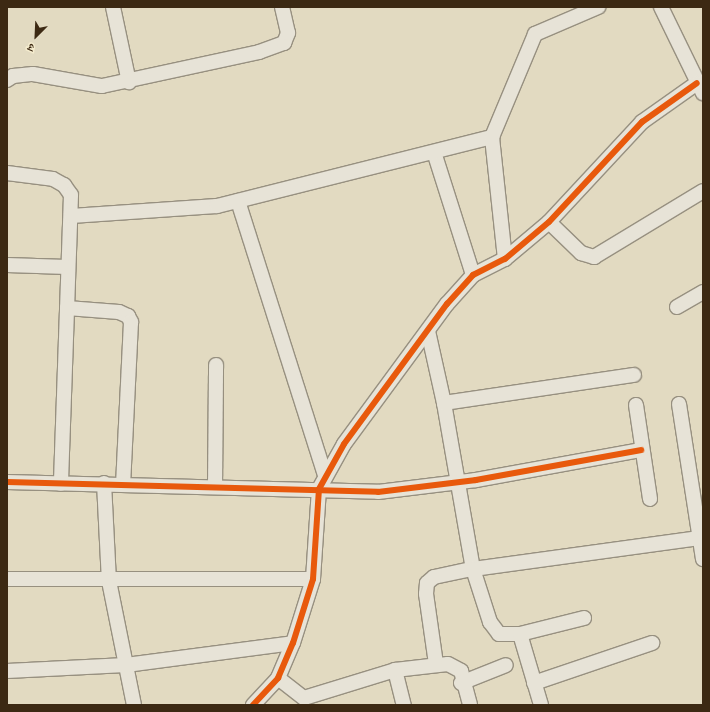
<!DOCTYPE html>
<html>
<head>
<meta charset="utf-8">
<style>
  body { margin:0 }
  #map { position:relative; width:710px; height:712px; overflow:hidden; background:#e2dac1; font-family:"Libre Bodoni","Noto Serif Devanagari",serif }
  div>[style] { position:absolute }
  .roads { filter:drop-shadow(1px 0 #979080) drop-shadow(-1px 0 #979080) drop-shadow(0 1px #979080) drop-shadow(0 -1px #979080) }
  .minor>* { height:14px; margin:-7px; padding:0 7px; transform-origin:7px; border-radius:7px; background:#e7e3d7 }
  .cycleway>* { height:6px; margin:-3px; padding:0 3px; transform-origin:3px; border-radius:3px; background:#e8590c }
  span { translate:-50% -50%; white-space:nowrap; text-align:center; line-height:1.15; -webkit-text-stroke:4px #f5ecce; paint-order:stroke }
  .frame { position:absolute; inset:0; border:8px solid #3c2913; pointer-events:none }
  .north { position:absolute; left:16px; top:16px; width:40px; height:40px; -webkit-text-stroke:3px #f5ecce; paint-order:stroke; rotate:204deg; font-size:11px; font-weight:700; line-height:16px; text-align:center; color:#3c2913 }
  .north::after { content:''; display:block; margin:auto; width:14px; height:18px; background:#3c2913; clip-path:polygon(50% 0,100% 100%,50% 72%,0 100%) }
</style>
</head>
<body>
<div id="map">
  <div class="roads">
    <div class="minor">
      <div style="left:113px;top:7px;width:77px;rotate:78deg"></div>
      <div style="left:661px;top:7px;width:96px;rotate:64deg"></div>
      <div style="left:7px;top:80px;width:7px;rotate:-34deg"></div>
      <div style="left:13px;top:76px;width:20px;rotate:-6deg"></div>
      <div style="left:33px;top:74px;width:70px;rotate:9.9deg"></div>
      <div style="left:102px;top:86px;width:161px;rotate:-12.2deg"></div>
      <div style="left:259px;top:52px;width:27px;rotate:-20deg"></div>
      <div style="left:284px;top:43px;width:11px;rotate:-68deg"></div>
      <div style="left:288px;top:33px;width:27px;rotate:-103deg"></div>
      <div style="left:434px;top:152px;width:129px;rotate:72.4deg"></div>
      <div style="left:7px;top:173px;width:46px;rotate:7.4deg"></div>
      <div style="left:53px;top:179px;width:13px;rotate:29deg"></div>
      <div style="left:64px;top:185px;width:12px;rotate:55deg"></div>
      <div style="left:71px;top:195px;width:289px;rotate:92deg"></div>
      <div style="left:238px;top:201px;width:287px;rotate:72.4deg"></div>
      <div style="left:71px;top:216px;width:146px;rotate:-3.9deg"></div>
      <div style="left:217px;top:206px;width:284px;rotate:-14.1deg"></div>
      <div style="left:549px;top:222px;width:45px;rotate:44.1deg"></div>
      <div style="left:581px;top:253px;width:14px;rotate:17deg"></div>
      <div style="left:594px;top:257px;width:127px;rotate:-31.2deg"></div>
      <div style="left:505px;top:259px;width:123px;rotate:-96.1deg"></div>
      <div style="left:492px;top:137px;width:112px;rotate:-67.3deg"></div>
      <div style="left:535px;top:34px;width:69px;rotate:-23.2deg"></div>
      <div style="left:7px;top:265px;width:60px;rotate:1.9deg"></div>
      <div style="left:677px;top:307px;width:30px;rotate:-30deg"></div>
      <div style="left:67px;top:308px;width:52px;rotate:4.4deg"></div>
      <div style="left:119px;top:312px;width:10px;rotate:24deg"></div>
      <div style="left:128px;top:316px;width:7px;rotate:63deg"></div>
      <div style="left:131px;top:322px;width:162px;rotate:92.8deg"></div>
      <div style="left:428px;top:331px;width:74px;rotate:77.5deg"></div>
      <div style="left:444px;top:403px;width:169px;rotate:80.1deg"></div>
      <div style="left:473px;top:569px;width:227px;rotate:-7.8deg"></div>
      <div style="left:444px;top:403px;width:192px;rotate:-8.4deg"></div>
      <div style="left:679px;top:404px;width:157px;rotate:81.2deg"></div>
      <div style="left:636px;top:405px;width:95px;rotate:81.5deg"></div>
      <div style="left:7px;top:482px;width:371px;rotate:1.5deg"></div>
      <div style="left:378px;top:492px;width:99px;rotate:-7deg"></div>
      <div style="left:476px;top:480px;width:168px;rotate:-10.3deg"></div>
      <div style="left:104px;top:483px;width:98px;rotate:87.1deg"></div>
      <div style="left:109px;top:581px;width:126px;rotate:78.6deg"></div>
      <div style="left:215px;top:487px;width:122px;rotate:-89.5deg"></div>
      <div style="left:7px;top:579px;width:306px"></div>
      <div style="left:520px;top:634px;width:74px;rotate:73.5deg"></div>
      <div style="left:436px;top:664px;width:71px;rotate:-98.1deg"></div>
      <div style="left:426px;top:594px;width:11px;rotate:-85deg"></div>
      <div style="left:427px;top:583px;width:9px;rotate:-41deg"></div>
      <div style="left:434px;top:577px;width:40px;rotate:-12deg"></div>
      <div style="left:473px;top:569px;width:56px;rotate:72.2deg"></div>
      <div style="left:490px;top:622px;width:15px;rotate:53deg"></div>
      <div style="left:499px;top:634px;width:21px"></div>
      <div style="left:520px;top:634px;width:66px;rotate:-14deg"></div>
      <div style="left:395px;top:670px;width:36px;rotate:76deg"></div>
      <div style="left:7px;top:671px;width:119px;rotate:-2.9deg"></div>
      <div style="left:126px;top:665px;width:168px;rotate:-7.5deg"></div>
      <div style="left:278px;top:678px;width:33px;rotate:38deg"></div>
      <div style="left:304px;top:698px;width:95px;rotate:-17.1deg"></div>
      <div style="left:395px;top:670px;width:53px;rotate:-6.5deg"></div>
      <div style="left:448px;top:664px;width:15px;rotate:28deg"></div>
      <div style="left:461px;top:671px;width:35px;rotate:75deg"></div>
      <div style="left:461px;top:683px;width:48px;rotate:-21.8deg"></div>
      <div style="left:534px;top:683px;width:125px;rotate:-18.7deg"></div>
      <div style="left:253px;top:705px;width:37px;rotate:-47deg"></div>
      <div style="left:278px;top:678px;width:38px;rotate:-67deg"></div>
      <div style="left:293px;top:643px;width:67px;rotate:-72.6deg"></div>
      <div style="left:313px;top:579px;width:90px;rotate:-86.2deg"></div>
      <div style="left:319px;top:489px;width:51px;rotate:-60.9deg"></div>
      <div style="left:344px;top:444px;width:174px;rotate:-53.7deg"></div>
      <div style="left:447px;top:304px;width:39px;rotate:-48deg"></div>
      <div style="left:473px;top:275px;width:36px;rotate:-27deg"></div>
      <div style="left:505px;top:259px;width:57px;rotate:-40.1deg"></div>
      <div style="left:549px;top:222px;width:137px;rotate:-47.1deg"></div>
      <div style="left:642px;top:122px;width:67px;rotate:-35.3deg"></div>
    </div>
  </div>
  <div class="cycleway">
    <div style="left:7px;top:482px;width:371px;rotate:1.5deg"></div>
    <div style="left:378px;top:492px;width:99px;rotate:-7deg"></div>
    <div style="left:476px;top:480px;width:168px;rotate:-10.3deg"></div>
    <div style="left:253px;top:705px;width:37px;rotate:-47deg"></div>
    <div style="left:278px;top:678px;width:38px;rotate:-67deg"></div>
    <div style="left:293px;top:643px;width:67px;rotate:-72.6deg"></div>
    <div style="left:313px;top:579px;width:90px;rotate:-86.2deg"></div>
    <div style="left:319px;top:489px;width:51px;rotate:-60.9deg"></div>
    <div style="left:344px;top:444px;width:174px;rotate:-53.7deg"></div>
    <div style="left:447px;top:304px;width:39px;rotate:-48deg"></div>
    <div style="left:473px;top:275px;width:36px;rotate:-27deg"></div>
    <div style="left:505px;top:259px;width:57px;rotate:-40.1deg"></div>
    <div style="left:549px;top:222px;width:137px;rotate:-47.1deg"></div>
    <div style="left:642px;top:122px;width:67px;rotate:-35.3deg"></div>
  </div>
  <div class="frame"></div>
  <div class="north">उ</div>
</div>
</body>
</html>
